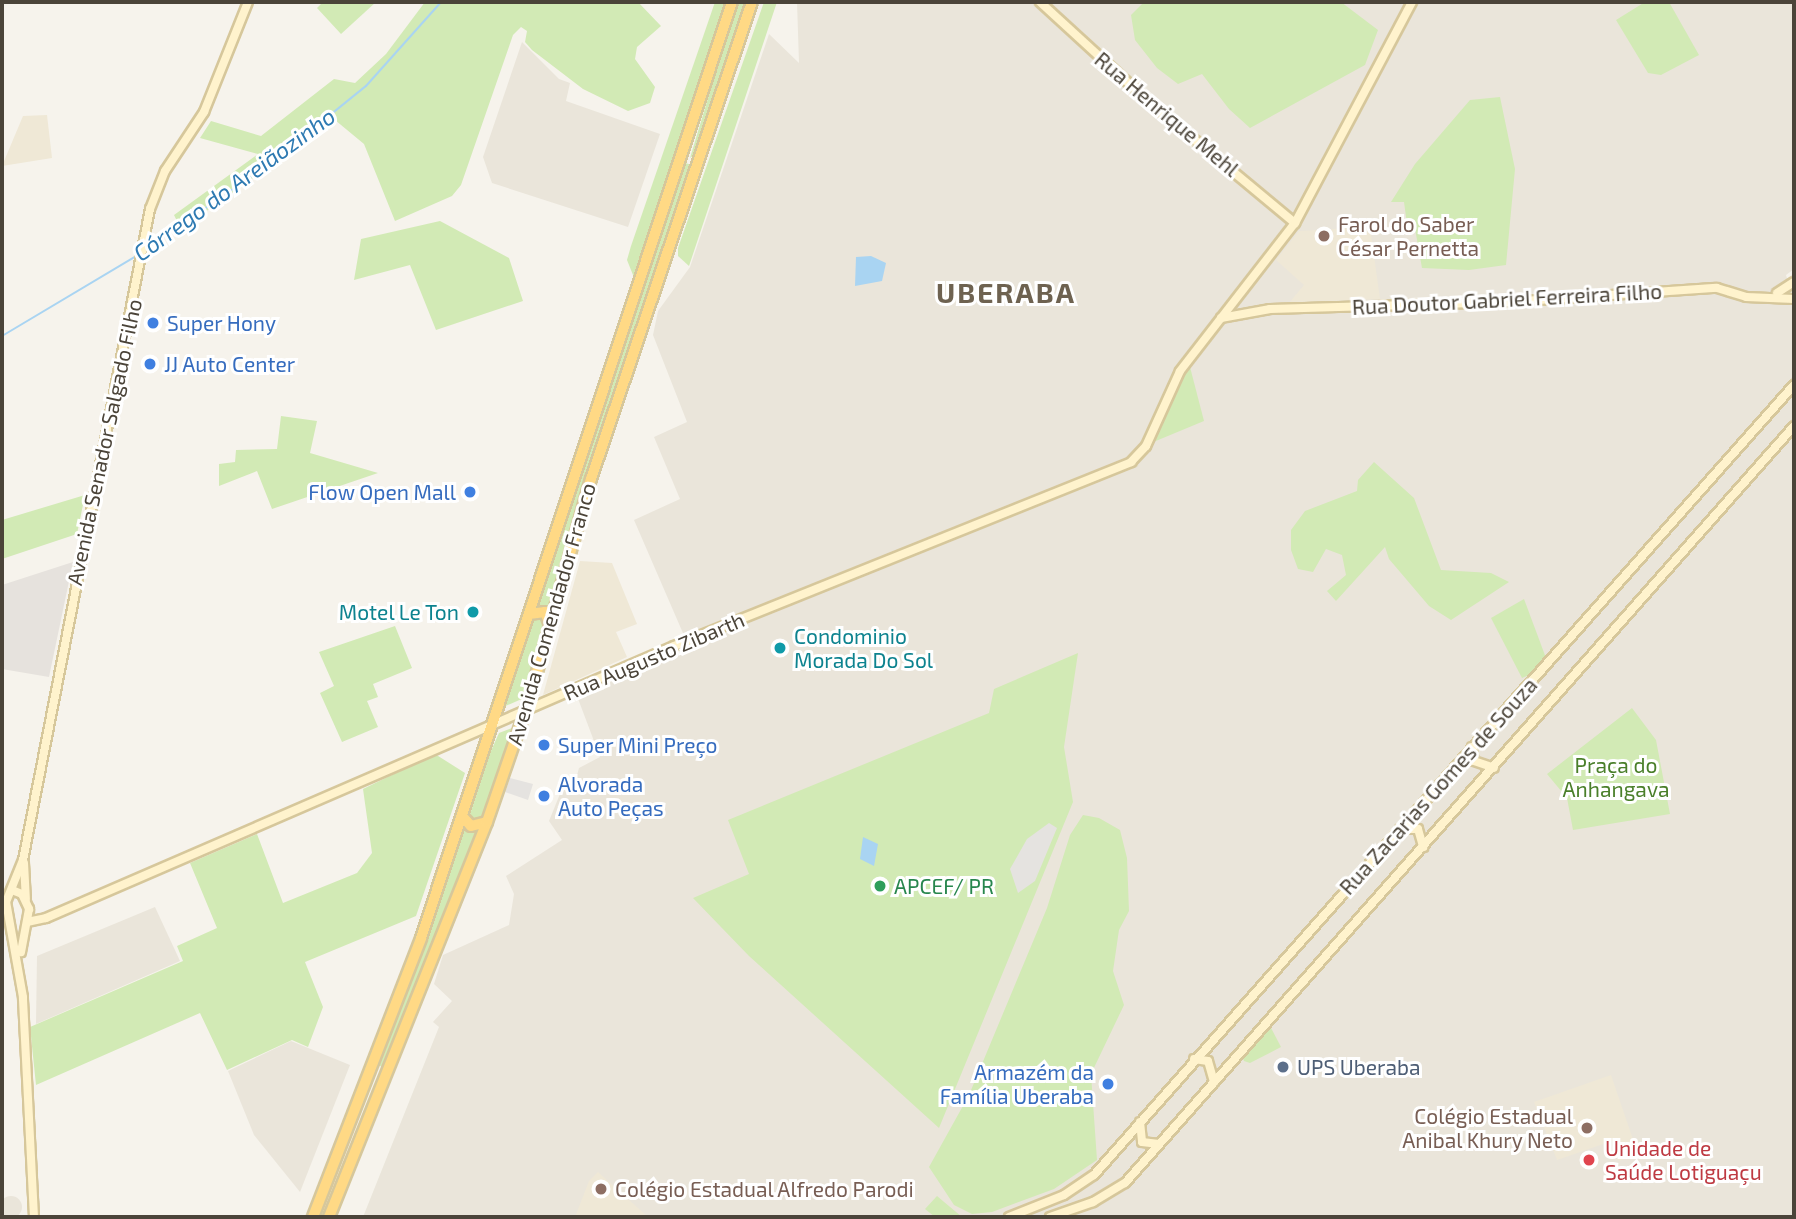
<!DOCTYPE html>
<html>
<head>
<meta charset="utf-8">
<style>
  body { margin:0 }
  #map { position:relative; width:1796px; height:1219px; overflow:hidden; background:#f6f3ec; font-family:"Exo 2",sans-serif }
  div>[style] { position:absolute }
  .residential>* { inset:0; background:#eae5da }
  .round { border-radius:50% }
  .industrial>* { inset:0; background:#e6e2dd }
  .education>* { inset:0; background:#efe8d6 }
  .green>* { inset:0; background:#d2eab5 }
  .parking>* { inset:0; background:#e5e3e0 }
  .water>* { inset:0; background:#a9d4f2 }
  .stream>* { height:2px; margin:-1px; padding:0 1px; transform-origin:1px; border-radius:1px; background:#a9d4f2 }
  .roads { filter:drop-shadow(2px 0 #d6c79b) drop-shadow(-2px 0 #d6c79b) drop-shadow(0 2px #d6c79b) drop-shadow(0 -2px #d6c79b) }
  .secondary>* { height:8px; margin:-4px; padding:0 4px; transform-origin:4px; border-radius:4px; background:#fff3cd }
  .trunk>* { height:10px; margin:-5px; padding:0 5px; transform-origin:5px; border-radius:5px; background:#ffd985 }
  .dots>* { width:19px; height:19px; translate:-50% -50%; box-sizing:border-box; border:4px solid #fff; border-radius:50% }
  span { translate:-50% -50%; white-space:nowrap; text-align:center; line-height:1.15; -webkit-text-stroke:6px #fff; paint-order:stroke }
  .street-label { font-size:21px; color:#4b4439 }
  .education-label { font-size:21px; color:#785e54 }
  .left { translate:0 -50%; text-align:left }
  .right { translate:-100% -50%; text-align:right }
  .shop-label { font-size:21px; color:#366cbe }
  .culture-label { font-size:21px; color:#0d838f }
  .park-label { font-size:21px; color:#4a7f2a }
  .leisure-label { font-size:21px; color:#27864d }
  .service-label { font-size:21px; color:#4e5e75 }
  .health-label { font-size:21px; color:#be3a42 }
  .water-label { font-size:23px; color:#2e7ab2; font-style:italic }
  .district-label { font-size:28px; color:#6e6250; font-weight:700; letter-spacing:2px }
  .frame { position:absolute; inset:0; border:4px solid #4b4439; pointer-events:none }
</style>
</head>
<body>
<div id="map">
  <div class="residential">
    <div style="clip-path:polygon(797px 2px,1794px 2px,1794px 269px,1786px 275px,1794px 302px,1794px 1217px,363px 1217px,439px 1027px,433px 1022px,452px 1001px,434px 984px,443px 955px,509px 925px,514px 894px,506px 876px,562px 840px,549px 821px,562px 789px,572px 793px,579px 768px,600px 757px,577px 696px,689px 647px,634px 520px,680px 499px,654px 437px,687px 422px,653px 335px,658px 311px,690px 267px,769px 34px,799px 63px)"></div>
    <div style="clip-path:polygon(522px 42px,559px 79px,570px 83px,566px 101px,660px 134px,628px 227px,492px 183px,483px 157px)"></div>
    <div style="clip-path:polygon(155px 907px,180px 961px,36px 1024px,37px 956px)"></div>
    <div style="clip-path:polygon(291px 1041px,350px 1065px,300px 1192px,254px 1135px,228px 1071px)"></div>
    <div class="round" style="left:0;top:1196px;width:22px;height:22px"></div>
  </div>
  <div class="industrial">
    <div style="clip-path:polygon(73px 562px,49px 677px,2px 669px,2px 585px)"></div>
  </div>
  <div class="education">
    <div style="clip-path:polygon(47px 115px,52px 158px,2px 166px,23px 116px)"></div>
    <div style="clip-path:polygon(1370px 227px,1380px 299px,1289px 303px,1304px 285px,1276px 260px,1299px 231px)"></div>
    <div style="clip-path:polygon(580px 561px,612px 563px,637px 624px,616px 632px,627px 657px,543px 695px)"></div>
    <div style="clip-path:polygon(1611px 1075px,1638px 1154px,1619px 1161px,1612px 1141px,1557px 1160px,1534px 1102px)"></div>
    <div style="clip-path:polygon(598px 1172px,648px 1217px,575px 1217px,589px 1181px)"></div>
  </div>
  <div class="green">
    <div style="clip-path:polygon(323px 2px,376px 2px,341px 34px,317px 8px)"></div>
    <div style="clip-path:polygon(425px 2px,638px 2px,661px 26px,637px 47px,635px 59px,655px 87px,650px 103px,628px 111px,583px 89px,532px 50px,525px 42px,527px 31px,521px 27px,513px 35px,461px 185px,452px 196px,395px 221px,364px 144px,335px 120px,181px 229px,174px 215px,258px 154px,200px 138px,211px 121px,261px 136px,334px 79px,355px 83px,386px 54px)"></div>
    <div style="clip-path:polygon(715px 2px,727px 2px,635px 280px,627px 260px,631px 246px)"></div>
    <div style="clip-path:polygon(737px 2px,747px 2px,697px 153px,690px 158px)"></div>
    <div style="clip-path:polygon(764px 2px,777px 2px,689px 266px,678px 256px,678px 248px)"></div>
    <div style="clip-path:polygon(1144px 2px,1341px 2px,1378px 30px,1365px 65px,1250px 128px,1229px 109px,1202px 74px,1178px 84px,1157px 68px,1135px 40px,1131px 15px)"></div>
    <div style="clip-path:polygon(1645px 2px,1669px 2px,1699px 55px,1661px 75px,1648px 73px,1616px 20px)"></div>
    <div style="clip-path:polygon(1500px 97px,1515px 169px,1506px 265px,1469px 270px,1422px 268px,1414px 223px,1407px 224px,1404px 202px,1391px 202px,1415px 164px,1470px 100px)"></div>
    <div style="clip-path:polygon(682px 162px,692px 165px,550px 613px,545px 607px,533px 606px)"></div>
    <div style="clip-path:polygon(440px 221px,509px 258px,523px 301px,436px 330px,410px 265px,354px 280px,361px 239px)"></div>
    <div style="clip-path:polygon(1190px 367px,1204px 421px,1151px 443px,1179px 382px)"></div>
    <div style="clip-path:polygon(281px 416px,317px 421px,310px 453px,378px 473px,272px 509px,257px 471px,219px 486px,219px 464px,235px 462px,236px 450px,277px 449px)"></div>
    <div style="clip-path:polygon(1374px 462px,1414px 498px,1441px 570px,1491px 573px,1509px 582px,1451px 620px,1429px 606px,1389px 559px,1385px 547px,1336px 601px,1327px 591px,1346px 575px,1342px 555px,1326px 549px,1313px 572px,1298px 569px,1291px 550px,1291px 530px,1305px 511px,1357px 491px,1358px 480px)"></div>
    <div style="clip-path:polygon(85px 495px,77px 534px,2px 559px,2px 520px)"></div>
    <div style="clip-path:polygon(1524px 599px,1546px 658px,1536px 672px,1522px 678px,1491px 618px)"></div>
    <div style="clip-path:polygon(534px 612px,545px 618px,524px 698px,501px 708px)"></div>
    <div style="clip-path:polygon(395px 626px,412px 668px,373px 684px,378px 697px,367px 701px,378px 727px,342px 742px,320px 693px,334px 686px,319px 652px)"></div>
    <div style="clip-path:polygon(1078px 653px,1064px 747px,1073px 802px,939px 1128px,749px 956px,693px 898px,749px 874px,728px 820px,989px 713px,994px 689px)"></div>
    <div style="clip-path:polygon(1632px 708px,1656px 740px,1670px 814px,1573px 830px,1567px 798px,1547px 774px)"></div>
    <div style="clip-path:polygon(512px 728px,482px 821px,473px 821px,470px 814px,490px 753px,499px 733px)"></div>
    <div style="clip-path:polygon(435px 754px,465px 773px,416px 916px,305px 962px,323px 1007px,308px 1047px,292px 1040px,227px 1070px,200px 1013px,36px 1085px,30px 1027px,183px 961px,177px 946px,217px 928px,190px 863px,257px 834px,283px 903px,357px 873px,372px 853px,363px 789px)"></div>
    <div style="clip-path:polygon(1083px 815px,1099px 818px,1120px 830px,1127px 858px,1129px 911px,1119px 930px,1113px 971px,1124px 1005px,1091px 1074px,1097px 1160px,1054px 1189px,992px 1212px,972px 1214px,954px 1205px,929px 1167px,969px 1095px,1047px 908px,1070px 835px)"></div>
    <div style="clip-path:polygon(486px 824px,445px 910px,383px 1068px,379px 1065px,386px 1043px,465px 825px)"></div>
    <div style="clip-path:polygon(1270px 1026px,1281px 1047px,1250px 1063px,1244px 1061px,1242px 1056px)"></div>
    <div style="clip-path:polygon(937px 1196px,962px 1217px,935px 1217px,925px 1209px)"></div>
  </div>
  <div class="parking">
    <div style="clip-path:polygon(510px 778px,533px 784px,528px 800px,505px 792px)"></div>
    <div style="clip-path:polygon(1049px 823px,1057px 828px,1035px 881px,1018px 893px,1010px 869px,1027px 839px)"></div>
  </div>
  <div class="water">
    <div style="clip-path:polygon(871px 256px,886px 263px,882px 281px,855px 286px,856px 257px)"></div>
    <div style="clip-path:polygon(863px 837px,878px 844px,874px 866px,860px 859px)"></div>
  </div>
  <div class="stream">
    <div style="left:145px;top:250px;width:155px;rotate:-34.7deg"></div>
    <div style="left:272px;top:162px;width:121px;rotate:-39deg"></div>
    <div style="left:366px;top:86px;width:113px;rotate:-48.2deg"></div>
    <div style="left:2px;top:336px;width:158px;rotate:-30.8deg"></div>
  </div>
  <div class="roads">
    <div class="secondary">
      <div style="left:1040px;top:2px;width:147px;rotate:42.5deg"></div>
      <div style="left:1148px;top:101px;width:191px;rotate:39.7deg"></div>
      <div style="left:1777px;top:293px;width:20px;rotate:-33deg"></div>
      <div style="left:1221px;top:318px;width:50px;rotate:-10.4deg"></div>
      <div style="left:1270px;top:309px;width:239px;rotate:-1.7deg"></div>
      <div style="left:1509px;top:302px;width:208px;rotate:-3.9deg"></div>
      <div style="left:1717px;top:288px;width:30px;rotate:17deg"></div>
      <div style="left:1746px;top:297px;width:48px;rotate:2.4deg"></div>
      <div style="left:1472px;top:747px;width:14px;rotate:82deg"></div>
      <div style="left:1474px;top:761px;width:21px;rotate:19deg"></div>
      <div style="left:1400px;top:829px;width:18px"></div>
      <div style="left:1418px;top:829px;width:19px;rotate:74deg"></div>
      <div style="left:24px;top:863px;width:36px;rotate:87deg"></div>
      <div style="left:12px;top:890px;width:11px;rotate:22deg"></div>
      <div style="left:22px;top:894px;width:17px;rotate:65deg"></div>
      <div style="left:29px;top:909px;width:44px;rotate:100.5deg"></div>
      <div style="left:27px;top:922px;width:19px;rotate:-12deg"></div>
      <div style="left:46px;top:918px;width:684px;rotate:-23.42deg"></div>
      <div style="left:674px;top:646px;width:493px;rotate:-21.9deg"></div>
      <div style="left:1131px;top:462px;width:22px;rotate:-47deg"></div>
      <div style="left:1146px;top:446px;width:82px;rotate:-65.6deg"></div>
      <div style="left:1180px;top:371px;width:187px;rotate:-52.2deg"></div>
      <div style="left:1295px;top:223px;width:250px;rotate:-62.1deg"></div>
      <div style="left:1194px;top:1059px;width:14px;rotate:8deg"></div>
      <div style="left:1208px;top:1061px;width:22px;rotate:74deg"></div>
      <div style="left:1140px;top:1122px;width:20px;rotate:84deg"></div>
      <div style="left:1142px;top:1142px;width:17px;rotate:7deg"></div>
      <div style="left:34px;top:1217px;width:220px;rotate:-92.9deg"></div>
      <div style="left:23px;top:997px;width:97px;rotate:-100.1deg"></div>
      <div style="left:6px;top:902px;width:45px;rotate:-68deg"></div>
      <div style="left:23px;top:860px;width:663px;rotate:-78.96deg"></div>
      <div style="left:150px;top:209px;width:41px;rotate:-68.5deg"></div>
      <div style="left:165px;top:171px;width:71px;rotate:-56.5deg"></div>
      <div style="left:204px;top:112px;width:118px;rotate:-68.2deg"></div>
      <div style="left:1009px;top:1217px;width:59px;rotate:-21.8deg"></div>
      <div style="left:1064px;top:1195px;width:36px;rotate:-34deg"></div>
      <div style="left:1094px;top:1175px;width:1056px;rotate:-48.46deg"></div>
      <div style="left:1050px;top:1217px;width:46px;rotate:-19.2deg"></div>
      <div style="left:1093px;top:1202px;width:37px;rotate:-31deg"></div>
      <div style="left:1125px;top:1183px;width:1010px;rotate:-48.53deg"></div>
    </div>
    <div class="trunk">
      <div style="left:529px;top:614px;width:16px;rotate:-7deg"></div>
      <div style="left:545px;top:612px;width:14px;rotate:69deg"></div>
      <div style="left:462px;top:816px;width:13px;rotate:48deg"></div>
      <div style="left:471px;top:826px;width:16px;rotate:-14deg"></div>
      <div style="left:313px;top:1217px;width:299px;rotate:-68.8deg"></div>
      <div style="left:421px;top:938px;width:986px;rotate:-71.62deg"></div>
      <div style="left:329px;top:1217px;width:425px;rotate:-68.2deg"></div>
      <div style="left:487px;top:822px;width:132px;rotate:-71deg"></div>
      <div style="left:530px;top:697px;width:226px;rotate:-74.4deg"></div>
      <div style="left:591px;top:479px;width:503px;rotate:-71.35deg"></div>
    </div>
  </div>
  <div class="dots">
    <div style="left:1324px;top:236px;background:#8d6e63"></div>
    <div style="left:153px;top:323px;background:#3f7fe0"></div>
    <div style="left:150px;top:364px;background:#3f7fe0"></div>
    <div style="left:470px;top:492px;background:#3f7fe0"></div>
    <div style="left:473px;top:612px;background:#0f9aa8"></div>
    <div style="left:780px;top:648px;background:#0f9aa8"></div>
    <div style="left:544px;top:745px;background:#3f7fe0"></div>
    <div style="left:544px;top:796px;background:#3f7fe0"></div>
    <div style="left:880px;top:886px;background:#2e9e5b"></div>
    <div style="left:1283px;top:1067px;background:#5c6f8a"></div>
    <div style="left:1108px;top:1084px;background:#3f7fe0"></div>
    <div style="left:1587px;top:1128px;background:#8d6e63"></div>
    <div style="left:1589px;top:1160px;background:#e0444e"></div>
    <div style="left:601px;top:1189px;background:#8d6e63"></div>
  </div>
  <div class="street-label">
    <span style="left:1167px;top:114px;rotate:40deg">Rua Henrique Mehl</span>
    <span style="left:1507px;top:299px;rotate:-3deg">Rua Doutor Gabriel Ferreira Filho</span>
    <span style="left:104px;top:442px;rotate:-78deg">Avenida Senador Salgado Filho</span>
    <span style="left:551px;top:614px;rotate:-74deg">Avenida Comendador Franco</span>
    <span style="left:654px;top:656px;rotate:-23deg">Rua Augusto Zibarth</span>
    <span style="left:1438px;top:786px;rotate:-48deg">Rua Zacarias Gomes de Souza</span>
  </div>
  <div class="education-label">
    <span class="left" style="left:1338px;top:236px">Farol do Saber<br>César Pernetta</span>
    <span class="right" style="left:1573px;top:1128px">Colégio Estadual<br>Anibal Khury Neto</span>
    <span class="left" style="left:615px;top:1189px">Colégio Estadual Alfredo Parodi</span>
  </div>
  <div class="shop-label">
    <span class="left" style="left:167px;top:323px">Super Hony</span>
    <span class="left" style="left:164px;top:364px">JJ Auto Center</span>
    <span class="right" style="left:456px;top:492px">Flow Open Mall</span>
    <span class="left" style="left:558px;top:745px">Super Mini Preço</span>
    <span class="left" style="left:558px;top:796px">Alvorada<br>Auto Peças</span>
    <span class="right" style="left:1094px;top:1084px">Armazém da<br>Família Uberaba</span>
  </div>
  <div class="culture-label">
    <span class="right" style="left:459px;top:612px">Motel Le Ton</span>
    <span class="left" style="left:794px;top:648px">Condominio<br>Morada Do Sol</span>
  </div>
  <div class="park-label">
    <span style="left:1616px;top:777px">Praça do<br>Anhangava</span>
  </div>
  <div class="leisure-label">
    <span class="left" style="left:894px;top:886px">APCEF/ PR</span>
  </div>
  <div class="service-label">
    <span class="left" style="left:1297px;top:1067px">UPS Uberaba</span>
  </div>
  <div class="health-label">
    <span class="left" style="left:1605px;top:1160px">Unidade de<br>Saúde Lotiguaçu</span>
  </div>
  <div class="water-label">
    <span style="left:234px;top:184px;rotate:-36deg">Córrego do Areiãozinho</span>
  </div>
  <div class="district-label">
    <span style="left:1006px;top:292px">UBERABA</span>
  </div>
  <div class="frame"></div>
</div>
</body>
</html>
